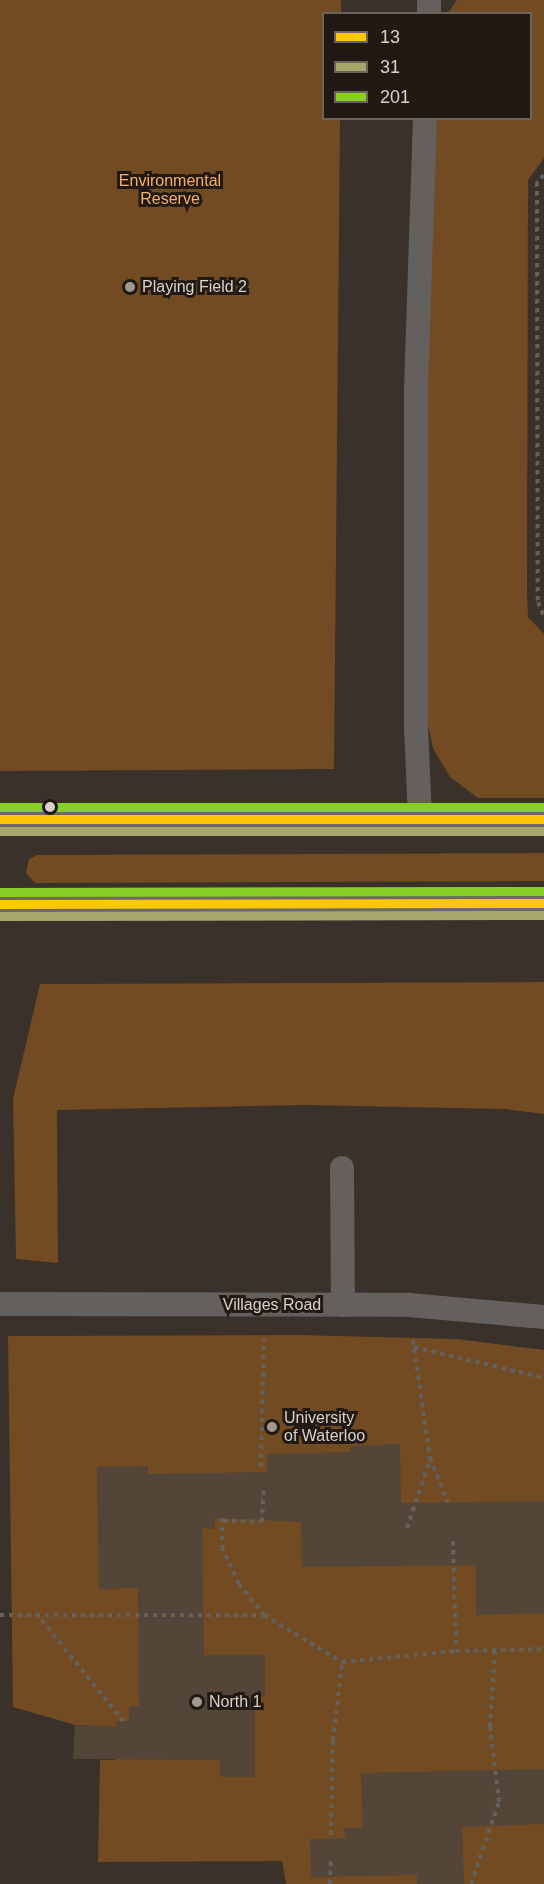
<!DOCTYPE html>
<html>
<head>
<meta charset="utf-8">
<style>
  body { margin:0 }
  #map { position:relative; width:544px; height:1884px; overflow:hidden; background:#39312a; font-family:Arial,sans-serif }
  div>[style] { position:absolute }
  .green>* { inset:0; background:#724b23 }
  .building>* { inset:0; background:#534537 }
  .path>* { height:4px; margin-top:-2px; transform-origin:0; background:repeating-linear-gradient(90deg,#64615d 0 4.5px,transparent 0 9px) }
  .service>* { height:24px; margin:-12px; padding:0 12px; transform-origin:12px; border-radius:12px; background:#63605d }
  .secondary>* { height:33px; margin:-16.5px; padding:0 16.5px; transform-origin:16.5px; border-radius:16.5px; background:#6d6966 }
  .bus-1>* { height:9px; margin:-4.5px; padding:0 4.5px; transform-origin:4.5px; border-radius:4.5px; background:#fcc707 }
  .bus-2>* { height:9px; margin:-4.5px; padding:0 4.5px; transform-origin:4.5px; border-radius:4.5px; background:#a7a769 }
  .bus-3>* { height:9px; margin:-4.5px; padding:0 4.5px; transform-origin:4.5px; border-radius:4.5px; background:#87cf25 }
  .dots>* { width:16px; height:16px; translate:-50% -50%; box-sizing:border-box; border:3px solid #211a14; border-radius:50% }
  span { translate:-50% -50%; white-space:nowrap; text-align:center; line-height:1.15; -webkit-text-stroke:6px #211a14; paint-order:stroke }
  .park-label { font-size:16px; color:#faaf67 }
  .poi-label { font-size:16px; color:#dad1c9 }
  .left { translate:0 -50%; text-align:left }
  .street-label { font-size:16px; color:#dad1c9 }
  .legend { position:absolute; left:322px; top:12px; width:210px; height:108px; box-sizing:border-box; background:#211a14; border:2px solid #6b635c; margin:0; padding:8px 10px; list-style:none; font-size:18px; color:#dad1c9 }
  .legend li { display:flex; align-items:center; gap:12px; height:30px }
  .legend b { width:30px; border:2px solid #6b635c }
</style>
</head>
<body>
<div id="map">
  <div class="green">
    <div style="clip-path:polygon(0 0,341px 0,341px 13px,324px 14px,324px 118px,340px 119px,334px 769px,0 771px)"></div>
    <div style="clip-path:polygon(457px 0,544px 0,544px 158px,528px 180px,527px 595px,528px 617px,544px 634px,544px 798px,478px 798px,450px 777px,433px 748px,422px 697px,430px 119px,530px 118px,530px 14px,448px 13px)"></div>
    <div style="clip-path:polygon(544px 853px,544px 881px,35px 883px,26px 873px,29px 859px,37px 855px)"></div>
    <div style="clip-path:polygon(544px 982px,544px 1114px,504px 1109px,305px 1105px,57px 1110px,58px 1263px,16px 1259px,13px 1099px,40px 984px)"></div>
    <div style="clip-path:polygon(298px 1335px,457px 1339px,544px 1350px,544px 1884px,286px 1884px,282px 1861px,98px 1862px,100px 1760px,116px 1760px,117px 1727px,75px 1725px,13px 1707px,8px 1336px)"></div>
  </div>
  <div class="building">
    <div style="clip-path:polygon(400px 1444px,401px 1503px,544px 1501px,544px 1613px,476px 1615px,476px 1565px,302px 1567px,301px 1522px,215px 1518px,215px 1529px,202px 1528px,204px 1655px,265px 1655px,265px 1697px,255px 1697px,255px 1777px,220px 1777px,220px 1760px,73px 1759px,75px 1725px,117px 1727px,116px 1721px,129px 1721px,129px 1706px,139px 1706px,138px 1588px,99px 1589px,97px 1467px,148px 1466px,148px 1474px,267px 1472px,267px 1454px,350px 1452px,350px 1446px)"></div>
    <div style="clip-path:polygon(544px 1769px,544px 1824px,462px 1827px,464px 1884px,417px 1884px,417px 1875px,311px 1877px,310px 1839px,346px 1838px,343px 1828px,363px 1828px,361px 1773px)"></div>
  </div>
  <div class="path">
    <div style="left:544px;top:175px;width:10px;rotate:135deg"></div>
    <div style="left:537px;top:182px;width:420px;rotate:89.9deg"></div>
    <div style="left:538px;top:602px;width:16px;rotate:68deg"></div>
    <div style="left:413px;top:1340px;width:119px;rotate:81.8deg"></div>
    <div style="left:430px;top:1458px;width:48px;rotate:68.2deg"></div>
    <div style="left:414px;top:1347px;width:134px;rotate:13.4deg"></div>
    <div style="left:261px;top:1467px;width:128px;rotate:-88.7deg"></div>
    <div style="left:222px;top:1518px;width:29px;rotate:90deg"></div>
    <div style="left:222px;top:1547px;width:41px;rotate:65.3deg"></div>
    <div style="left:239px;top:1584px;width:40px;rotate:51deg"></div>
    <div style="left:223px;top:1521px;width:39px;rotate:1deg"></div>
    <div style="left:262px;top:1522px;width:34px;rotate:-87deg"></div>
    <div style="left:407px;top:1528px;width:73px;rotate:-71.6deg"></div>
    <div style="left:453px;top:1541px;width:110px;rotate:88.4deg"></div>
    <div style="left:456px;top:1651px;width:88px;rotate:-1.3deg"></div>
    <div style="left:36px;top:1613px;width:139px;rotate:51.1deg"></div>
    <div style="left:0;top:1615px;width:264px"></div>
    <div style="left:264px;top:1615px;width:91px;rotate:31.1deg"></div>
    <div style="left:342px;top:1662px;width:115px;rotate:-5.5deg"></div>
    <div style="left:331px;top:1835px;width:94px;rotate:-88.8deg"></div>
    <div style="left:333px;top:1741px;width:80px;rotate:-83.5deg"></div>
    <div style="left:330px;top:1884px;width:23px;rotate:-88deg"></div>
    <div style="left:471px;top:1884px;width:87px;rotate:-71.1deg"></div>
    <div style="left:499px;top:1802px;width:76px;rotate:-96.8deg"></div>
    <div style="left:490px;top:1727px;width:77px;rotate:-86.3deg"></div>
  </div>
  <div class="service">
    <div style="left:429px;top:14px;width:14px;rotate:-90deg"></div>
    <div style="left:420px;top:818px;width:92px;rotate:-92.5deg"></div>
    <div style="left:416px;top:726px;width:337px;rotate:-90deg"></div>
    <div style="left:416px;top:389px;width:271px;rotate:-88.1deg"></div>
    <div style="left:342px;top:1168px;width:137px;rotate:89.6deg"></div>
    <div style="left:0;top:1304px;width:409px;rotate:0.1deg"></div>
    <div style="left:409px;top:1305px;width:136px;rotate:5.1deg"></div>
  </div>
  <div class="secondary">
    <div style="left:0;top:819px;width:544px"></div>
    <div style="left:0;top:904px;width:544px;rotate:-0.11deg"></div>
  </div>
  <div class="bus-1">
    <div style="left:0;top:819px;width:544px"></div>
    <div style="left:0;top:904px;width:544px;rotate:-0.11deg"></div>
  </div>
  <div class="bus-2">
    <div style="left:0;top:831px;width:544px"></div>
    <div style="left:0;top:916px;width:544px;rotate:-0.11deg"></div>
  </div>
  <div class="bus-3">
    <div style="left:0;top:807px;width:544px"></div>
    <div style="left:0;top:892px;width:544px;rotate:-0.11deg"></div>
  </div>
  <div class="dots">
    <div style="left:130px;top:287px;background:#a29991"></div>
    <div style="left:50px;top:807px;background:#dad1c9"></div>
    <div style="left:272px;top:1427px;background:#a29991"></div>
    <div style="left:197px;top:1702px;background:#a29991"></div>
  </div>
  <div class="park-label">
    <span style="left:170px;top:190px">Environmental<br>Reserve</span>
  </div>
  <div class="poi-label">
    <span class="left" style="left:142px;top:287px">Playing Field 2</span>
    <span class="left" style="left:284px;top:1427px">University<br>of Waterloo</span>
    <span class="left" style="left:209px;top:1702px">North 1</span>
  </div>
  <div class="street-label">
    <span style="left:272px;top:1305px">Villages Road</span>
  </div>
  <ul class="legend">
  <li><b style="height:8px;background:#fcc707"></b>13</li>
  <li><b style="height:8px;background:#a7a769"></b>31</li>
  <li><b style="height:8px;background:#87cf25"></b>201</li>
  </ul>
</div>
</body>
</html>
